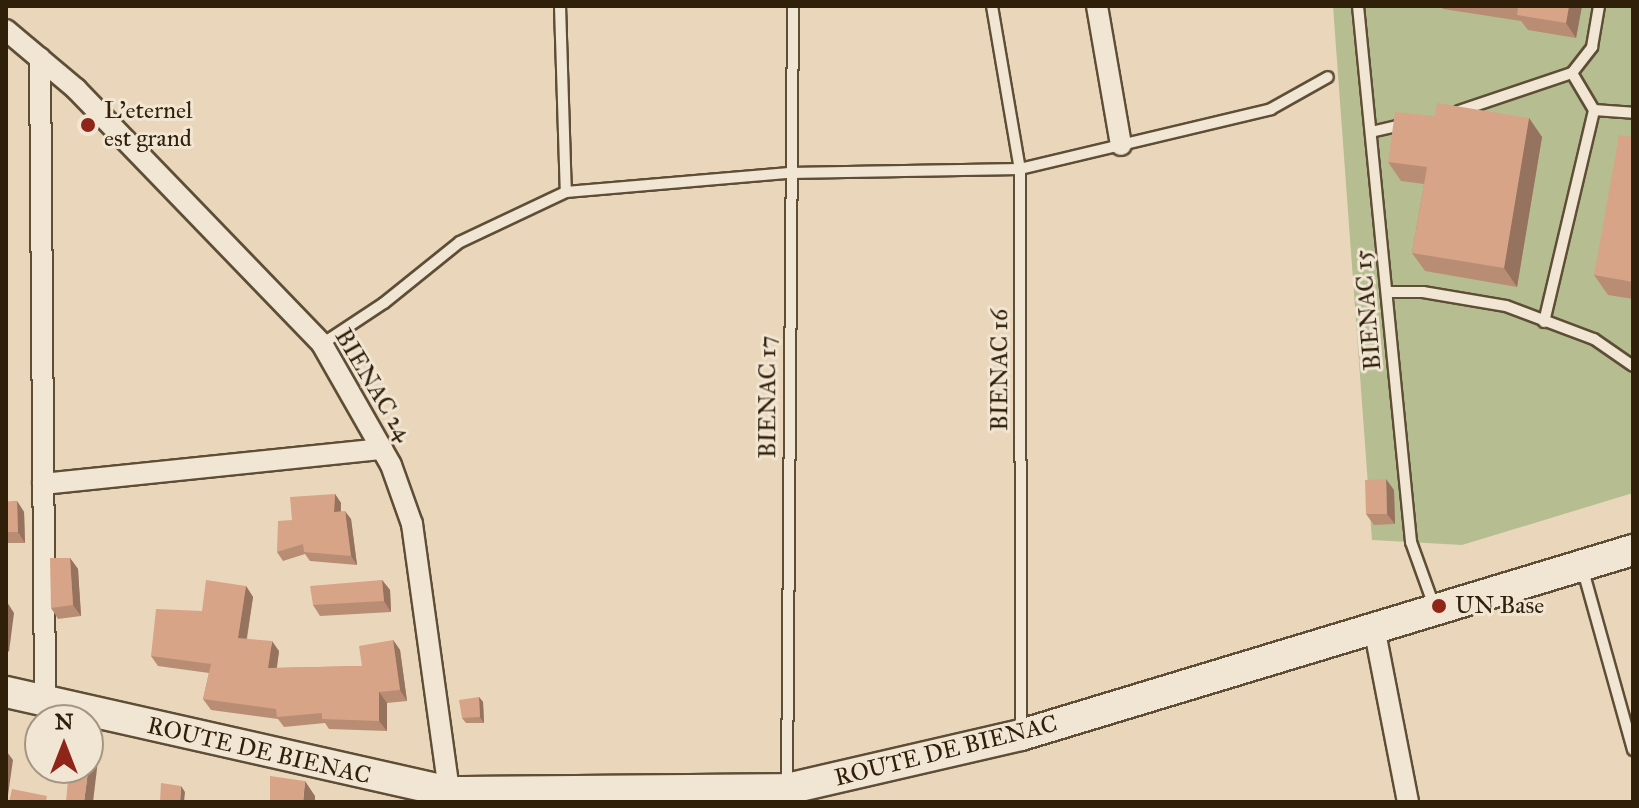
<!DOCTYPE html>
<html>
<head>
<meta charset="utf-8">
<style>
  body { margin:0 }
  #map { position:relative; width:1639px; height:808px; overflow:hidden; background:#ead7bb; font-family:"IM FELL Great Primer",serif }
  div>[style] { position:absolute }
  .green>* { inset:0; background:#b6be91 }
  .roads { filter:drop-shadow(2px 0 #5e4e36) drop-shadow(-2px 0 #5e4e36) drop-shadow(0 2px #5e4e36) drop-shadow(0 -2px #5e4e36) }
  .lane>* { height:10px; margin:-5px; padding:0 5px; transform-origin:5px; border-radius:5px; background:#f1e5d3 }
  .street>* { height:20px; margin:-10px; padding:0 10px; transform-origin:10px; border-radius:10px; background:#f1e5d3 }
  .secondary>* { height:30px; margin:-15px; padding:0 15px; transform-origin:15px; border-radius:15px; background:#f1e5d3 }
  .wall>* { inset:0; background:#b98d74 }
  .shaded-wall>* { inset:0; background:#96735e }
  .building>* { inset:0; background:#d7a487 }
  .dots>* { width:22px; height:22px; translate:-50% -50%; box-sizing:border-box; border:4px solid #f1e5d3; border-radius:50% }
  span { translate:-50% -50%; white-space:nowrap; text-align:center; line-height:1.15; -webkit-text-stroke:6px #f1e5d3; paint-order:stroke }
  .poi-label { font-size:24px; color:#302009 }
  .left { translate:0 -50%; text-align:left }
  .street-label { font-size:24px; color:#302009 }
  .frame { position:absolute; inset:0; border:8px solid #302009; pointer-events:none }
  .north { position:absolute; left:24px; top:704px; width:80px; height:80px; box-sizing:border-box; background:#f1e5d3; border:2px solid #a49682; border-radius:50%; rotate:0deg; font-size:22px; font-weight:700; line-height:32px; text-align:center; color:#302009 }
  .north::after { content:''; display:block; margin:auto; width:28px; height:36px; background:#8f2418; clip-path:polygon(50% 0,100% 100%,50% 72%,0 100%) }
</style>
</head>
<body>
<div id="map">
  <div class="green">
    <div style="clip-path:polygon(1333px 6px,1633px 6px,1633px 493px,1462px 545px,1372px 540px)"></div>
  </div>
  <div class="roads">
    <div class="lane">
      <div style="left:560px;top:6px;width:186px;rotate:88.2deg"></div>
      <div style="left:992px;top:6px;width:165px;rotate:80.3deg"></div>
      <div style="left:1020px;top:169px;width:561px;rotate:89.9deg"></div>
      <div style="left:1358px;top:6px;width:539px;rotate:84.35deg"></div>
      <div style="left:1411px;top:542px;width:68px;rotate:70.2deg"></div>
      <div style="left:1572px;top:73px;width:33px;rotate:-52deg"></div>
      <div style="left:1592px;top:47px;width:42px;rotate:-80.3deg"></div>
      <div style="left:1459px;top:111px;width:119px;rotate:-18.6deg"></div>
      <div style="left:1572px;top:73px;width:43px;rotate:59.3deg"></div>
      <div style="left:1594px;top:110px;width:39px;rotate:4deg"></div>
      <div style="left:1371px;top:132px;width:35px;rotate:-13deg"></div>
      <div style="left:1388px;top:292px;width:35px"></div>
      <div style="left:1423px;top:292px;width:84px;rotate:9.6deg"></div>
      <div style="left:1506px;top:306px;width:94px;rotate:20.6deg"></div>
      <div style="left:1594px;top:339px;width:47px;rotate:34.7deg"></div>
      <div style="left:1544px;top:322px;width:218px;rotate:-76.7deg"></div>
      <div style="left:322px;top:344px;width:74px;rotate:-33.5deg"></div>
      <div style="left:384px;top:303px;width:97px;rotate:-38.8deg"></div>
      <div style="left:460px;top:242px;width:117px;rotate:-25.3deg"></div>
      <div style="left:566px;top:192px;width:224px;rotate:-4.9deg"></div>
      <div style="left:789px;top:173px;width:231px;rotate:-1deg"></div>
      <div style="left:1020px;top:169px;width:258px;rotate:-13.4deg"></div>
      <div style="left:1271px;top:109px;width:65px;rotate:-29.3deg"></div>
      <div style="left:1582px;top:567px;width:190px;rotate:74.4deg"></div>
      <div style="left:787px;top:787px;width:781px;rotate:-89.56deg"></div>
    </div>
    <div class="street">
      <div style="left:1097px;top:6px;width:141px;rotate:80.2deg"></div>
      <div style="left:6px;top:30px;width:92px;rotate:40.1deg"></div>
      <div style="left:76px;top:89px;width:354px;rotate:46deg"></div>
      <div style="left:322px;top:344px;width:139px;rotate:60.3deg"></div>
      <div style="left:391px;top:465px;width:63px;rotate:70.4deg"></div>
      <div style="left:412px;top:524px;width:271px;rotate:82.1deg"></div>
      <div style="left:40px;top:58px;width:643px;rotate:89.55deg"></div>
      <div style="left:43px;top:484px;width:341px;rotate:-5.9deg"></div>
      <div style="left:1374px;top:627px;width:178px;rotate:79deg"></div>
    </div>
    <div class="secondary">
      <div style="left:6px;top:692px;width:454px;rotate:12.7deg"></div>
      <div style="left:449px;top:792px;width:338px;rotate:-0.5deg"></div>
      <div style="left:787px;top:789px;width:240px;rotate:-13deg"></div>
      <div style="left:1021px;top:735px;width:639px;rotate:-16.82deg"></div>
    </div>
  </div>
  <div class="wall">
    <div style="clip-path:polygon(1441px 6px,1582px 6px,1576px 38px,1528px 30px,1521px 21px,1443px 9px)"></div>
    <div style="clip-path:polygon(1435px 116px,1529px 118px,1542px 137px,1517px 287px,1425px 271px,1412px 253px,1424px 184px,1401px 181px,1388px 162px)"></div>
    <div style="clip-path:polygon(1633px 137px,1633px 299px,1608px 295px,1594px 275px)"></div>
    <div style="clip-path:polygon(1394px 490px,1395px 524px,1374px 525px,1366px 514px)"></div>
    <div style="clip-path:polygon(335px 494px,341px 503px,341px 511px,351px 519px,357px 565px,310px 561px,305px 554px,283px 561px,277px 552px,292px 520px)"></div>
    <div style="clip-path:polygon(17px 501px,24px 512px,25px 543px,6px 543px,6px 502px)"></div>
    <div style="clip-path:polygon(70px 558px,78px 569px,81px 616px,58px 619px,51px 608px)"></div>
    <div style="clip-path:polygon(382px 580px,390px 590px,391px 612px,320px 616px,313px 605px)"></div>
    <div style="clip-path:polygon(246px 586px,253px 597px,247px 639px,279px 651px,277px 668px,362px 666px,393px 640px,400px 650px,407px 701px,387px 703px,387px 731px,329px 729px,325px 723px,284px 727px,278px 719px,211px 710px,203px 699px,209px 673px,158px 666px,151px 656px,202px 611px)"></div>
    <div style="clip-path:polygon(479px 697px,483px 702px,484px 723px,466px 723px,462px 718px)"></div>
  </div>
  <div class="shaded-wall">
    <div style="clip-path:polygon(1569px 6px,1582px 6px,1576px 38px,1566px 23px)"></div>
    <div style="clip-path:polygon(1529px 118px,1542px 137px,1517px 287px,1504px 268px)"></div>
    <div style="clip-path:polygon(1386px 479px,1394px 490px,1395px 524px,1387px 514px)"></div>
    <div style="clip-path:polygon(335px 494px,341px 503px,340px 521px,334px 512px)"></div>
    <div style="clip-path:polygon(17px 501px,24px 512px,25px 543px,18px 532px)"></div>
    <div style="clip-path:polygon(345px 511px,351px 519px,357px 565px,351px 556px)"></div>
    <div style="clip-path:polygon(70px 558px,78px 569px,81px 616px,73px 605px)"></div>
    <div style="clip-path:polygon(382px 580px,390px 590px,391px 612px,384px 601px)"></div>
    <div style="clip-path:polygon(246px 586px,253px 597px,245px 648px,238px 638px)"></div>
    <div style="clip-path:polygon(7px 602px,14px 613px,9px 652px,6px 649px)"></div>
    <div style="clip-path:polygon(393px 640px,400px 650px,407px 701px,400px 690px)"></div>
    <div style="clip-path:polygon(272px 641px,279px 651px,275px 678px,268px 668px)"></div>
    <div style="clip-path:polygon(379px 692px,387px 703px,387px 731px,379px 721px)"></div>
    <div style="clip-path:polygon(479px 697px,483px 702px,484px 723px,480px 717px)"></div>
    <div style="clip-path:polygon(92px 741px,99px 752px,93px 802px,84px 802px)"></div>
    <div style="clip-path:polygon(7px 752px,13px 760px,7px 802px,6px 802px)"></div>
    <div style="clip-path:polygon(305px 781px,315px 796px,315px 802px,303px 802px)"></div>
    <div style="clip-path:polygon(181px 786px,185px 792px,184px 802px,180px 802px)"></div>
  </div>
  <div class="building">
    <div style="clip-path:polygon(1513px 6px,1569px 6px,1566px 23px,1517px 15px,1518px 7px)"></div>
    <div style="clip-path:polygon(1437px 103px,1529px 118px,1504px 268px,1412px 253px,1427px 167px,1388px 162px,1395px 112px,1435px 116px)"></div>
    <div style="clip-path:polygon(1619px 135px,1633px 137px,1633px 282px,1594px 275px)"></div>
    <div style="clip-path:polygon(1386px 479px,1387px 514px,1366px 514px,1365px 480px)"></div>
    <div style="clip-path:polygon(335px 494px,334px 512px,345px 511px,351px 556px,304px 552px,303px 544px,277px 552px,278px 521px,292px 520px,290px 497px)"></div>
    <div style="clip-path:polygon(17px 501px,18px 532px,6px 532px,6px 502px)"></div>
    <div style="clip-path:polygon(50px 558px,70px 558px,73px 605px,51px 608px)"></div>
    <div style="clip-path:polygon(206px 580px,246px 586px,238px 638px,272px 641px,268px 668px,362px 666px,359px 646px,393px 640px,400px 690px,379px 692px,379px 721px,322px 719px,322px 713px,277px 717px,276px 709px,203px 699px,211px 664px,151px 656px,156px 609px,202px 611px)"></div>
    <div style="clip-path:polygon(382px 580px,384px 601px,313px 605px,310px 586px)"></div>
    <div style="clip-path:polygon(479px 697px,480px 717px,462px 718px,459px 700px)"></div>
    <div style="clip-path:polygon(88px 741px,92px 741px,84px 802px,66px 802px,69px 768px,88px 768px)"></div>
    <div style="clip-path:polygon(270px 776px,305px 781px,303px 802px,270px 802px)"></div>
    <div style="clip-path:polygon(161px 783px,181px 786px,180px 802px,160px 802px)"></div>
    <div style="clip-path:polygon(12px 789px,47px 796px,46px 802px,9px 802px)"></div>
  </div>
  <div class="dots">
    <div style="left:88px;top:125px;background:#8f2418"></div>
    <div style="left:1439px;top:606px;background:#8f2418"></div>
  </div>
  <div class="poi-label">
    <span class="left" style="left:104px;top:125px">L'eternel<br>est grand</span>
    <span class="left" style="left:1455px;top:606px">UN Base</span>
  </div>
  <div class="street-label">
    <span style="left:1368px;top:310px;rotate:-95deg">BIENAC 15</span>
    <span style="left:1000px;top:370px;rotate:-90deg">BIENAC 16</span>
    <span style="left:373px;top:385px;rotate:59deg">BIENAC 24</span>
    <span style="left:768px;top:397px;rotate:-90deg">BIENAC 17</span>
    <span style="left:259px;top:751px;rotate:13deg">ROUTE DE BIENAC</span>
    <span style="left:946px;top:751px;rotate:-14deg">ROUTE DE BIENAC</span>
  </div>
  <div class="frame"></div>
  <div class="north">N</div>
</div>
</body>
</html>
